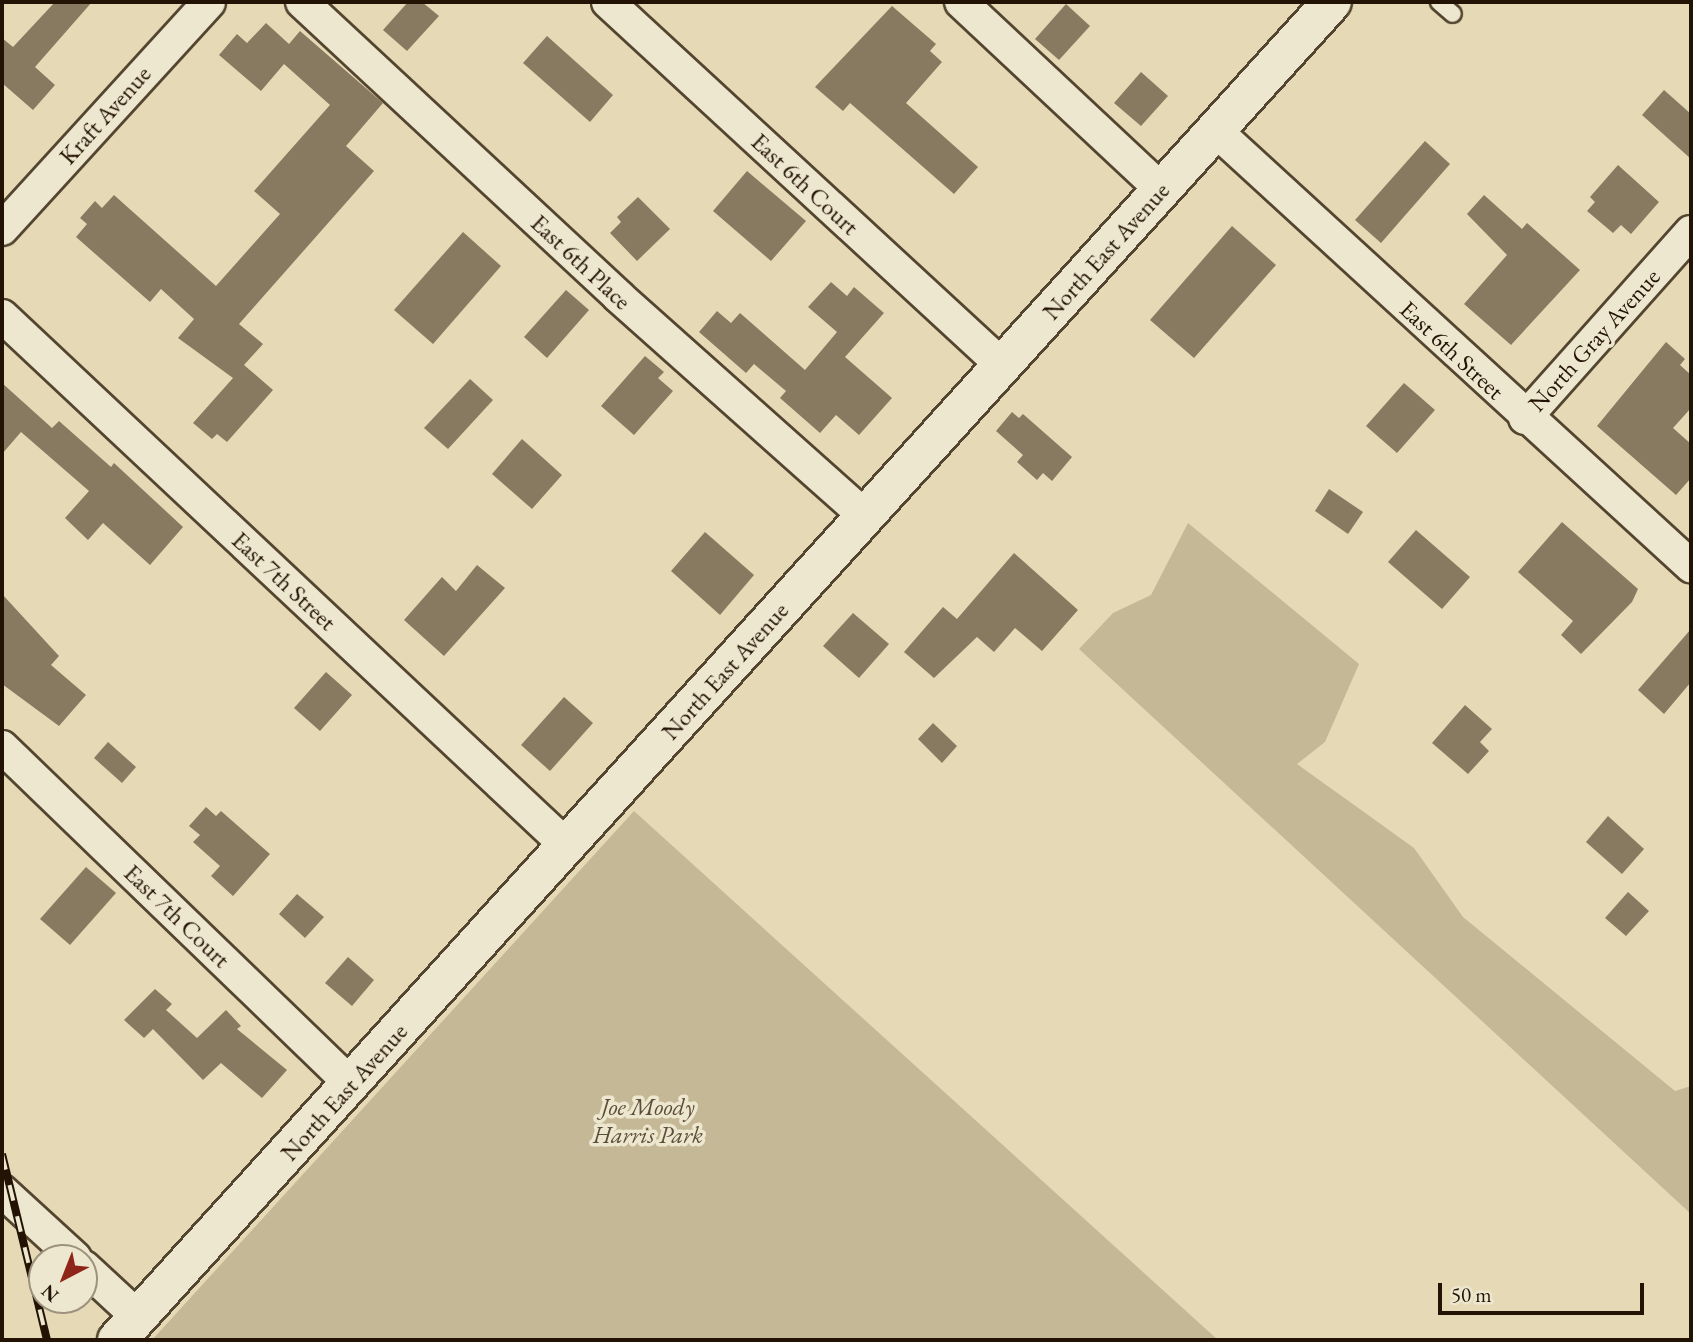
<!DOCTYPE html>
<html>
<head>
<meta charset="utf-8">
<style>
  body { margin:0 }
  #map { position:relative; width:1693px; height:1342px; overflow:hidden; background:#e5dab5; font-family:"EB Garamond",serif }
  div>[style] { position:absolute }
  .green>* { inset:0; background:#c4b897 }
  .building>* { inset:0; background:#887a60 }
  .roads { filter:drop-shadow(2px 0 #544530) drop-shadow(-2px 0 #544530) drop-shadow(0 2px #544530) drop-shadow(0 -2px #544530) }
  .service>* { height:16px; margin:-8px; padding:0 8px; transform-origin:8px; border-radius:8px; background:#eee7cf }
  .minor>* { height:32px; margin:-16px; padding:0 16px; transform-origin:16px; border-radius:16px; background:#eee7cf }
  .secondary>* { height:38px; margin:-19px; padding:0 19px; transform-origin:19px; border-radius:19px; background:#eee7cf }
  .rail>* { height:8px; margin-top:-4px; transform-origin:0; background:repeating-linear-gradient(90deg,#eee7cf 0 16px,#231304 0 32px); box-sizing:border-box; border-block:2px solid #231304 }
  span { translate:-50% -50%; white-space:nowrap; text-align:center; line-height:1.15; -webkit-text-stroke:7px #eee7cf; paint-order:stroke }
  .street-label { font-size:24px; color:#231304 }
  .park-label { font-size:24px; color:#5b4d37; font-style:italic }
  .frame { position:absolute; inset:0; border:4px solid #231304; pointer-events:none }
  .north { position:absolute; left:28px; top:1244px; width:70px; height:70px; box-sizing:border-box; background:#eee7cf; border:2px solid #9d927e; border-radius:50%; rotate:222deg; font-size:19px; font-weight:700; line-height:28px; text-align:center; color:#231304 }
  .north::after { content:''; display:block; margin:auto; width:24px; height:32px; background:#8f2418; clip-path:polygon(50% 0,100% 100%,50% 72%,0 100%) }
  .scale { position:absolute; left:1438px; top:1283px; width:206px; height:32px; box-sizing:border-box; border:4px solid #231304; border-top:0; padding-left:9px; font-size:21px; line-height:24px; white-space:nowrap; color:#231304; -webkit-text-stroke:5px #eee7cf; paint-order:stroke }
</style>
</head>
<body>
<div id="map">
  <div class="green">
    <div style="clip-path:polygon(1188px 523px,1359px 664px,1325px 742px,1297px 764px,1414px 848px,1463px 917px,1675px 1091px,1691px 1086px,1691px 1214px,1079px 649px,1113px 613px,1151px 595px)"></div>
    <div style="clip-path:polygon(634px 811px,1218px 1340px,152px 1340px)"></div>
  </div>
  <div class="building">
    <div style="clip-path:polygon(55px 2px,92px 2px,35px 67px,55px 85px,33px 110px,2px 83px,2px 38px,13px 47px)"></div>
    <div style="clip-path:polygon(408px 2px,422px 2px,439px 16px,407px 51px,383px 30px)"></div>
    <div style="clip-path:polygon(1066px 4px,1090px 26px,1059px 60px,1035px 39px)"></div>
    <div style="clip-path:polygon(892px 6px,936px 44px,930px 51px,942px 62px,906px 103px,978px 167px,954px 194px,850px 103px,843px 111px,815px 87px)"></div>
    <div style="clip-path:polygon(266px 23px,289px 44px,300px 31px,383px 103px,346px 146px,374px 171px,239px 324px,263px 344px,244px 365px,273px 390px,227px 442px,217px 434px,212px 439px,193px 423px,233px 378px,178px 338px,194px 319px,161px 289px,150px 302px,76px 237px,87px 224px,80px 218px,95px 201px,102px 208px,114px 195px,216px 286px,280px 214px,254px 191px,330px 105px,284px 64px,261px 91px,219px 55px,237px 34px,247px 43px)"></div>
    <div style="clip-path:polygon(547px 36px,613px 95px,590px 122px,523px 63px)"></div>
    <div style="clip-path:polygon(1141px 72px,1168px 96px,1141px 126px,1114px 103px)"></div>
    <div style="clip-path:polygon(1664px 90px,1691px 114px,1691px 159px,1642px 115px)"></div>
    <div style="clip-path:polygon(1425px 141px,1450px 164px,1381px 243px,1355px 220px)"></div>
    <div style="clip-path:polygon(1618px 165px,1659px 202px,1631px 234px,1621px 225px,1613px 233px,1587px 211px,1595px 202px,1590px 197px)"></div>
    <div style="clip-path:polygon(747px 171px,806px 221px,771px 261px,713px 211px)"></div>
    <div style="clip-path:polygon(1484px 195px,1522px 229px,1527px 223px,1580px 270px,1511px 345px,1464px 304px,1507px 255px,1467px 214px)"></div>
    <div style="clip-path:polygon(638px 197px,670px 229px,637px 261px,610px 233px,621px 222px,617px 217px)"></div>
    <div style="clip-path:polygon(1232px 226px,1276px 265px,1194px 358px,1150px 320px)"></div>
    <div style="clip-path:polygon(463px 232px,501px 266px,433px 344px,394px 310px)"></div>
    <div style="clip-path:polygon(831px 282px,847px 296px,854px 287px,884px 313px,845px 357px,892px 398px,859px 435px,836px 415px,820px 433px,780px 398px,786px 391px,754px 364px,746px 373px,699px 332px,717px 311px,731px 323px,740px 313px,805px 370px,837px 332px,808px 307px)"></div>
    <div style="clip-path:polygon(566px 290px,589px 310px,547px 358px,524px 337px)"></div>
    <div style="clip-path:polygon(1666px 342px,1685px 359px,1680px 365px,1691px 375px,1691px 408px,1673px 428px,1691px 444px,1691px 478px,1676px 495px,1597px 426px)"></div>
    <div style="clip-path:polygon(645px 356px,664px 372px,658px 378px,673px 391px,634px 435px,601px 406px)"></div>
    <div style="clip-path:polygon(470px 379px,493px 400px,448px 449px,424px 428px)"></div>
    <div style="clip-path:polygon(2px 383px,52px 428px,59px 421px,111px 467px,114px 463px,183px 527px,150px 565px,103px 523px,88px 540px,65px 518px,89px 491px,21px 432px,2px 454px)"></div>
    <div style="clip-path:polygon(1404px 383px,1435px 410px,1397px 453px,1366px 426px)"></div>
    <div style="clip-path:polygon(1012px 412px,1019px 418px,1023px 414px,1072px 457px,1052px 481px,1043px 473px,1037px 480px,1017px 462px,1023px 455px,996px 431px)"></div>
    <div style="clip-path:polygon(522px 439px,562px 475px,532px 509px,492px 474px)"></div>
    <div style="clip-path:polygon(1329px 489px,1363px 512px,1348px 534px,1315px 511px)"></div>
    <div style="clip-path:polygon(1562px 522px,1638px 589px,1632px 602px,1581px 654px,1561px 635px,1573px 621px,1518px 572px)"></div>
    <div style="clip-path:polygon(1416px 530px,1470px 577px,1442px 609px,1388px 562px)"></div>
    <div style="clip-path:polygon(705px 532px,754px 575px,720px 615px,671px 571px)"></div>
    <div style="clip-path:polygon(1014px 553px,1078px 610px,1042px 651px,1015px 628px,994px 652px,977px 637px,934px 678px,904px 652px,943px 607px,957px 619px)"></div>
    <div style="clip-path:polygon(477px 565px,505px 588px,444px 656px,404px 620px,442px 577px,456px 591px)"></div>
    <div style="clip-path:polygon(2px 594px,59px 656px,51px 665px,86px 695px,59px 726px,2px 684px)"></div>
    <div style="clip-path:polygon(853px 613px,889px 644px,859px 678px,823px 646px)"></div>
    <div style="clip-path:polygon(1691px 629px,1691px 682px,1664px 714px,1638px 690px)"></div>
    <div style="clip-path:polygon(326px 672px,352px 695px,320px 731px,294px 708px)"></div>
    <div style="clip-path:polygon(564px 697px,593px 723px,550px 771px,521px 745px)"></div>
    <div style="clip-path:polygon(1465px 705px,1492px 729px,1480px 742px,1489px 751px,1468px 774px,1432px 743px)"></div>
    <div style="clip-path:polygon(933px 723px,957px 746px,942px 763px,918px 739px)"></div>
    <div style="clip-path:polygon(108px 742px,136px 767px,122px 783px,94px 758px)"></div>
    <div style="clip-path:polygon(206px 807px,216px 816px,221px 811px,270px 854px,233px 896px,211px 876px,220px 866px,193px 842px,200px 835px,189px 826px)"></div>
    <div style="clip-path:polygon(1608px 816px,1644px 849px,1622px 874px,1586px 842px)"></div>
    <div style="clip-path:polygon(86px 867px,116px 893px,70px 945px,40px 919px)"></div>
    <div style="clip-path:polygon(1628px 892px,1649px 911px,1626px 936px,1605px 918px)"></div>
    <div style="clip-path:polygon(297px 894px,324px 917px,305px 938px,279px 914px)"></div>
    <div style="clip-path:polygon(348px 957px,374px 980px,352px 1006px,325px 983px)"></div>
    <div style="clip-path:polygon(155px 989px,172px 1004px,166px 1010px,197px 1038px,226px 1010px,241px 1026px,237px 1029px,287px 1070px,262px 1098px,221px 1063px,203px 1080px,153px 1029px,144px 1038px,124px 1020px)"></div>
  </div>
  <div class="roads">
    <div class="service">
      <div style="left:1439px;top:2px;width:18px;rotate:41deg"></div>
    </div>
    <div class="minor">
      <div style="left:302px;top:2px;width:432px;rotate:42.9deg"></div>
      <div style="left:618px;top:296px;width:332px;rotate:41.7deg"></div>
      <div style="left:608px;top:2px;width:537px;rotate:42.66deg"></div>
      <div style="left:961px;top:2px;width:275px;rotate:43.1deg"></div>
      <div style="left:1215px;top:130px;width:646px;rotate:42.49deg"></div>
      <div style="left:2px;top:229px;width:307px;rotate:-47.6deg"></div>
      <div style="left:2px;top:316px;width:775px;rotate:43.17deg"></div>
      <div style="left:1525px;top:418px;width:249px;rotate:-48.3deg"></div>
      <div style="left:2px;top:747px;width:485px;rotate:44deg"></div>
      <div style="left:2px;top:1191px;width:99px;rotate:42.5deg"></div>
      <div style="left:84px;top:1267px;width:74px;rotate:42.8deg"></div>
    </div>
    <div class="secondary">
      <div style="left:117px;top:1340px;width:1807px;rotate:-47.76deg"></div>
    </div>
  </div>
  <div class="rail">
    <div style="left:2px;top:1154px;width:191px;rotate:76.4deg"></div>
  </div>
  <div class="street-label">
    <span style="left:105px;top:115px;rotate:-48deg">Kraft Avenue</span>
    <span style="left:805px;top:184px;rotate:43deg">East 6th Court</span>
    <span style="left:1106px;top:251px;rotate:-48deg">North East Avenue</span>
    <span style="left:581px;top:262px;rotate:43deg">East 6th Place</span>
    <span style="left:1594px;top:340px;rotate:-48deg">North Gray Avenue</span>
    <span style="left:1452px;top:350px;rotate:43deg">East 6th Street</span>
    <span style="left:284px;top:581px;rotate:43deg">East 7th Street</span>
    <span style="left:725px;top:671px;rotate:-48deg">North East Avenue</span>
    <span style="left:177px;top:916px;rotate:44deg">East 7th Court</span>
    <span style="left:344px;top:1092px;rotate:-48deg">North East Avenue</span>
  </div>
  <div class="park-label">
    <span style="left:648px;top:1121px">Joe Moody<br>Harris Park</span>
  </div>
  <div class="frame"></div>
  <div class="north">N</div>
  <div class="scale">50 m</div>
</div>
</body>
</html>
